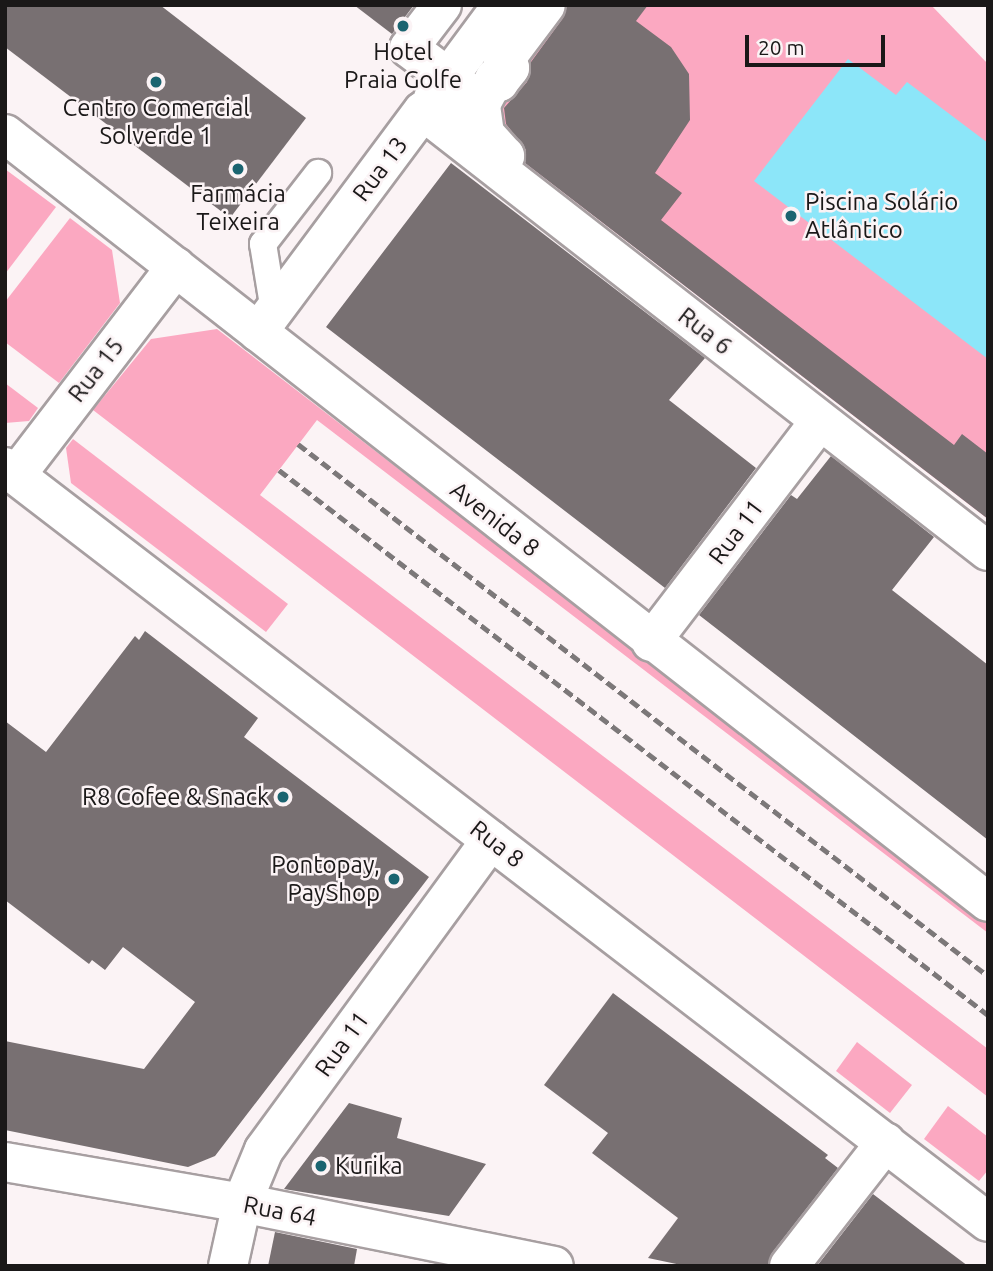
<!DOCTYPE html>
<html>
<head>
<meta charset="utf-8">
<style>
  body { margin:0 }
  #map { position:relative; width:993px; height:1271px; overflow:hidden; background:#fbf3f5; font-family:Ubuntu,sans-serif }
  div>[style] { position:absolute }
  .green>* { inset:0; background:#fba8c1 }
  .water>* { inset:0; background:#8ce6f9 }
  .building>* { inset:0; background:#787072 }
  .roads { filter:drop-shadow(2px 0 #a79fa1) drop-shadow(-2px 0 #a79fa1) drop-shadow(0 2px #a79fa1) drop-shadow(0 -2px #a79fa1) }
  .service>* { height:26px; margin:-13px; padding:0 13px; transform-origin:13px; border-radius:13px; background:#fff }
  .pedestrian>* { height:38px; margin:-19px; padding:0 19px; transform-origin:19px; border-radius:19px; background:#fff }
  .minor>* { height:38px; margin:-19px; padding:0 19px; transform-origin:19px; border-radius:19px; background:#fff }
  .rail>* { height:5px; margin-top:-2.5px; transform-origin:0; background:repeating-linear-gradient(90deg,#7c7879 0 10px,transparent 0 15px) }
  .dots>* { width:19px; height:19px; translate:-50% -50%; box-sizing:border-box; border:4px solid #fbf3f5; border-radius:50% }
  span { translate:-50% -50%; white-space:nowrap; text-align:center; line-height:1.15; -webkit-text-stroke:5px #fbf3f5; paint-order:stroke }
  .poi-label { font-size:24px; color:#1a1818 }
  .left { translate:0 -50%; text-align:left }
  .right { translate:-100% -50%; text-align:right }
  .street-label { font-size:24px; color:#1a1818 }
  .frame { position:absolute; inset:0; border:7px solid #1a1818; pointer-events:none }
  .scale { position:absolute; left:745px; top:35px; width:140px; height:32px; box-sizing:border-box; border:4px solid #1a1818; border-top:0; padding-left:9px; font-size:21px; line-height:24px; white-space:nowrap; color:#1a1818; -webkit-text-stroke:5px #fbf3f5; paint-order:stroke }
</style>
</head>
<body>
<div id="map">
  <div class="green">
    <div style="clip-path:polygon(546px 5px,931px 5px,988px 64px,988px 519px,499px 143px,487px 105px)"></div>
    <div style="clip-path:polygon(5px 169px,56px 207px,5px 274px)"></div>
    <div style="clip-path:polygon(70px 218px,112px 250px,120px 303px,59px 383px,5px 342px,5px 302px)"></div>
    <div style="clip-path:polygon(217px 329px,988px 923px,988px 933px,317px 420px,260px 495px,988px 1049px,988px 1097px,93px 410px,151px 339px)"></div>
    <div style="clip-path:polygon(5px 383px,38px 408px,29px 421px,5px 423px)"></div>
    <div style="clip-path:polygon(73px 439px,288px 604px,266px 632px,71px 483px,66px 448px)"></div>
    <div style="clip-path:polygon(857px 1042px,912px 1085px,890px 1113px,836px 1071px)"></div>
    <div style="clip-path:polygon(948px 1106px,988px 1137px,988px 1170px,979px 1181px,924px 1139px)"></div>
  </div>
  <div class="water">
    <div style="clip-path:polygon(848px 59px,896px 95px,907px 82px,988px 143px,988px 359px,754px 181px)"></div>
  </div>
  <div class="building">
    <div style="clip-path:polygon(5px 5px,160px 5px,306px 118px,230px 218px,5px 47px)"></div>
    <div style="clip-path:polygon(354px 5px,414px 5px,392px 34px)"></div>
    <div style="clip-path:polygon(567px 5px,648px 5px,636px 21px,671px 47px,689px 74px,690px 120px,655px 173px,682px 193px,661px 220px,954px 445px,962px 434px,988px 454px,988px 519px,525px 163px,526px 150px,506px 124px,504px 108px,527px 82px,531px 62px,563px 18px)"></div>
    <div style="clip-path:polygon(451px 163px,705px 358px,669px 400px,756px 468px,665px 588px,326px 327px)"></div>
    <div style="clip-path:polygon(831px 456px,934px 537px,892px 590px,988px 665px,988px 840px,699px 615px,791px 495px,797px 499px)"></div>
    <div style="clip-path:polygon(145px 631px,258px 718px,244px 737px,429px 877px,215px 1156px,188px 1167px,5px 1130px,5px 1041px,144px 1069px,195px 1002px,123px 947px,105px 970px,92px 960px,89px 964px,5px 900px,5px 721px,46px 752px,135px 636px,139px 640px)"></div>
    <div style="clip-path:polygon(613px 993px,828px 1155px,825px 1158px,838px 1168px,772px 1253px,768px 1266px,686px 1266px,648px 1258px,678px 1218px,592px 1153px,608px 1133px,544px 1085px)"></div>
    <div style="clip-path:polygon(349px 1103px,402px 1118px,397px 1138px,486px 1164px,449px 1216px,284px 1189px)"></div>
    <div style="clip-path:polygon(873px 1194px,920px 1230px,968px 1266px,817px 1266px)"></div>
    <div style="clip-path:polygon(275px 1232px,357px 1249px,354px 1266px,268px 1266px)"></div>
  </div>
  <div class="roads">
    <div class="service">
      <div style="left:274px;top:311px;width:68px;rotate:-99.3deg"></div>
      <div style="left:263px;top:244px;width:90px;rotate:-52.2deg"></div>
    </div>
    <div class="pedestrian">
      <div style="left:442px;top:5px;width:54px;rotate:127.5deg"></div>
      <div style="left:409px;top:48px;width:76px;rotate:37deg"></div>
      <div style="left:470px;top:94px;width:35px;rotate:127deg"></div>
      <div style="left:449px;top:122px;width:65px;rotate:38.1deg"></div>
      <div style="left:500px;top:162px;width:8px;rotate:-50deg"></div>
      <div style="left:505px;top:156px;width:30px;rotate:-132deg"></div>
      <div style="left:485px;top:134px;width:30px;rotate:-98deg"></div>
      <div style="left:481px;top:104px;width:30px;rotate:-62deg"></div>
      <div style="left:495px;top:78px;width:6px;rotate:45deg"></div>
      <div style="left:499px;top:82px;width:18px;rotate:-52deg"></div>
      <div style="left:510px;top:68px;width:9px;rotate:-139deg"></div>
      <div style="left:503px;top:62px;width:71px;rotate:-53deg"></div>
      <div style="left:433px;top:98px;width:116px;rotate:-53.4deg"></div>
    </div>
    <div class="minor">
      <div style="left:5px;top:134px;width:1247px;rotate:38deg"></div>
      <div style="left:258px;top:332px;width:276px;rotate:-53.3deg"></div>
      <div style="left:423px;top:111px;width:716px;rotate:37.91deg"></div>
      <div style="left:5px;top:467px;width:1239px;rotate:37.53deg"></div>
      <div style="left:17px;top:474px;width:261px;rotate:-52.5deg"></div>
      <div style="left:651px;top:642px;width:278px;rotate:-52.6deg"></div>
      <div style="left:5px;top:1162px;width:241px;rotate:9.8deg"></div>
      <div style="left:242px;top:1203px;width:318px;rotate:11.4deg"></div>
      <div style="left:228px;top:1266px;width:65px;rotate:-77.5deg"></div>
      <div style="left:242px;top:1203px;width:57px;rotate:-67.5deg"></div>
      <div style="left:264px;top:1150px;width:384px;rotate:-53.8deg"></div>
      <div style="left:789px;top:1266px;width:157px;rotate:-52deg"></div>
    </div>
  </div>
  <div class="rail">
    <div style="left:298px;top:444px;width:871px;rotate:37.63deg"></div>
    <div style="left:279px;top:470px;width:894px;rotate:37.55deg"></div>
  </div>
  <div class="dots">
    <div style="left:403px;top:26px;background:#1a6470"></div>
    <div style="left:156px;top:82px;background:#1a6470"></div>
    <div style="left:238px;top:169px;background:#1a6470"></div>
    <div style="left:791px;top:216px;background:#1a6470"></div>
    <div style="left:283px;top:797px;background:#1a6470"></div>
    <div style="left:394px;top:879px;background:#1a6470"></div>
    <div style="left:321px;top:1166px;background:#1a6470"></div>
  </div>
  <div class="poi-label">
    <span style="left:403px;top:66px">Hotel<br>Praia Golfe</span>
    <span style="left:156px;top:122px">Centro Comercial<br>Solverde 1</span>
    <span style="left:238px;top:208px">Farmácia<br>Teixeira</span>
    <span class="left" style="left:805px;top:216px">Piscina Solário<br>Atlântico</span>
    <span class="right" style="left:269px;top:797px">R8 Cofee &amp; Snack</span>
    <span class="right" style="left:380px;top:879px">Pontopay,<br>PayShop</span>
    <span class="left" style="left:335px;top:1166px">Kurika</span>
  </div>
  <div class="street-label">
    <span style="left:380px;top:169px;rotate:-53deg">Rua 13</span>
    <span style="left:705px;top:331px;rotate:38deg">Rua 6</span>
    <span style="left:96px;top:370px;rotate:-52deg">Rua 15</span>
    <span style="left:495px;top:519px;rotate:38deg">Avenida 8</span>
    <span style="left:736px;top:532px;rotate:-53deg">Rua 11</span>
    <span style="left:497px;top:844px;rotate:38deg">Rua 8</span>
    <span style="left:342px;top:1044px;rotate:-54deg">Rua 11</span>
    <span style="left:280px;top:1211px;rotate:11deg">Rua 64</span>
  </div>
  <div class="frame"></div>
  <div class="scale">20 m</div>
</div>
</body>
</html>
